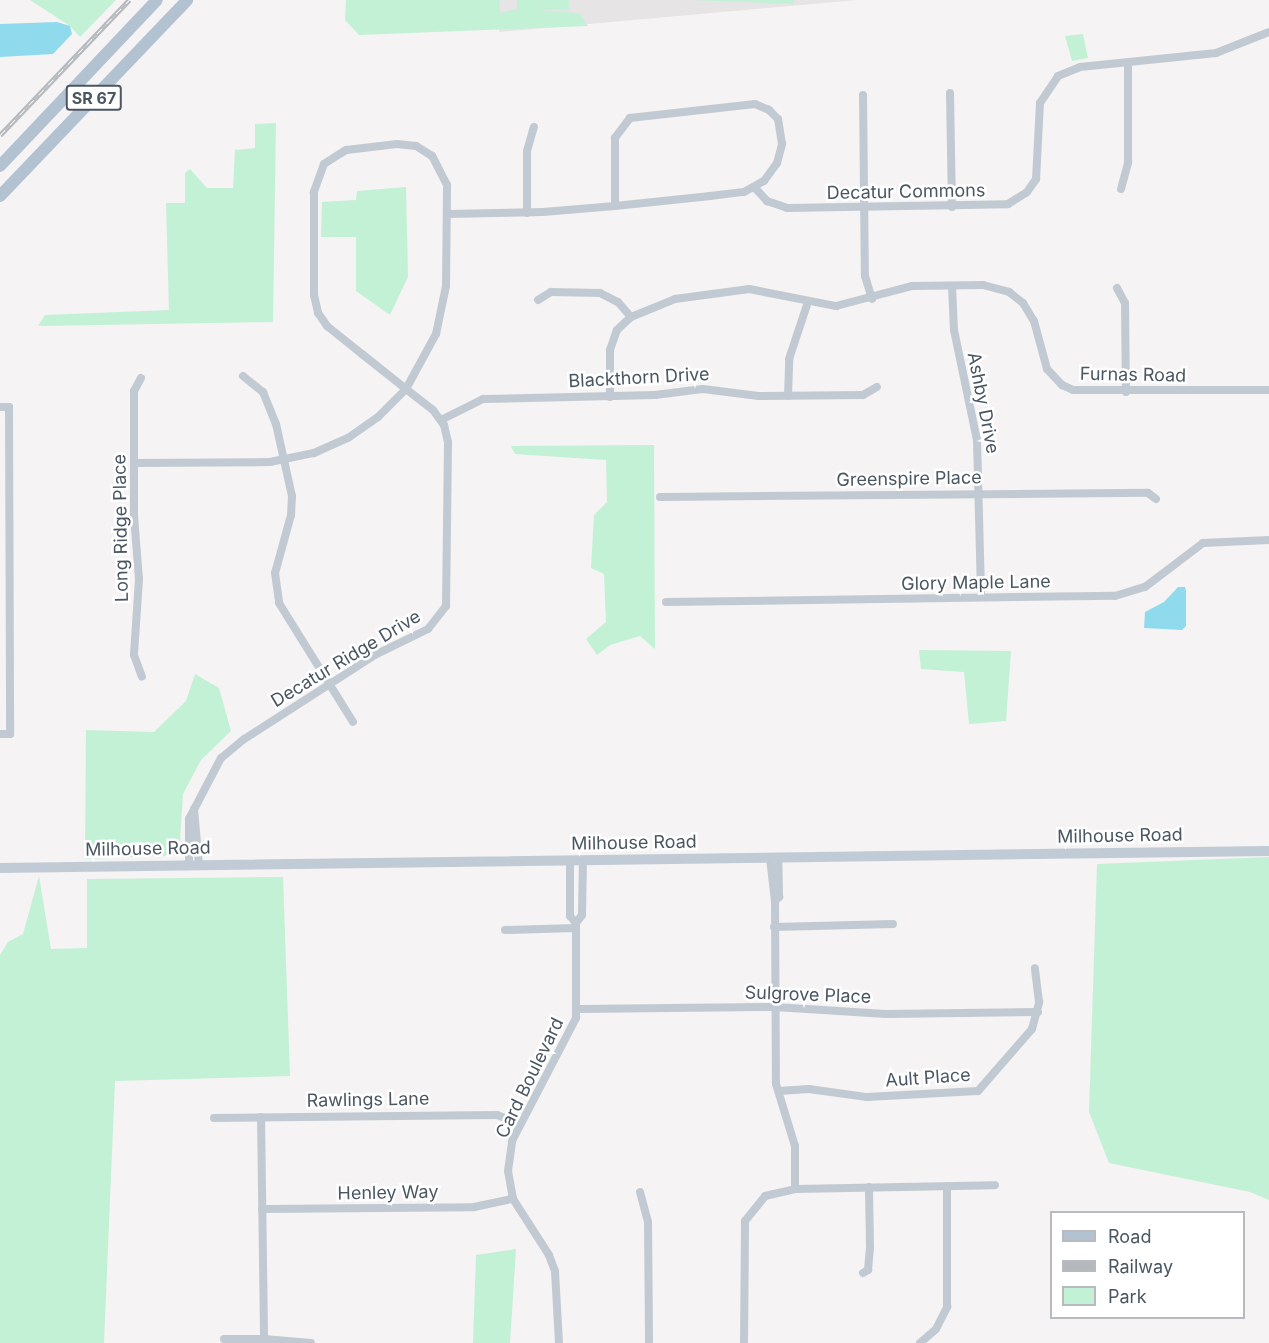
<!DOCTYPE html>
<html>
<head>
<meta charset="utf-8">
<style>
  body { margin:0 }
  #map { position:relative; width:1269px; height:1343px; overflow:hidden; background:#f5f3f3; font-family:Inter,sans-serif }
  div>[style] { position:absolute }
  .education>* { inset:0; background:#e6e4e5 }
  .green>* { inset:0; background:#c3f1d5 }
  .water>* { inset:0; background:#90daee }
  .street>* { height:8px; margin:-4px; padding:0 4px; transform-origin:4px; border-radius:4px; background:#c1cad2 }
  .secondary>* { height:10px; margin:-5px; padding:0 5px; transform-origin:5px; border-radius:5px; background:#c1cbd6 }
  .primary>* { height:12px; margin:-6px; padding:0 6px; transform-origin:6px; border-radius:6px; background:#b3c2d1 }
  .rail>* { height:4.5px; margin-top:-2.25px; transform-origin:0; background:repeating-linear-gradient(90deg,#fff 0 7px,#b5b8bd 0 14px); box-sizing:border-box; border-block:2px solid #b5b8bd }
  span { translate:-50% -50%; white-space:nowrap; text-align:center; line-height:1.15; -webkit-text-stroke:5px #fff; paint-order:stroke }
  .shield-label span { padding:2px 4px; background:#fff; border:2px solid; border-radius:4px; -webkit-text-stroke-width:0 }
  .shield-label { font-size:16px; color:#4a5661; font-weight:700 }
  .street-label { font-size:18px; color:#4a5661 }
  .legend { position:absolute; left:1050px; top:1211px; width:195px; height:108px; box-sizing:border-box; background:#fff; border:2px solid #b7bbc0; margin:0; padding:8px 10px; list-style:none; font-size:18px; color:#4a5661 }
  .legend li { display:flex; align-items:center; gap:12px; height:30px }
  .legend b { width:30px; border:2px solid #b7bbc0 }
</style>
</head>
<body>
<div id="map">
  <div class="education">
    <div style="clip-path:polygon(499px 0,857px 0,499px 32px)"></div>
  </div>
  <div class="green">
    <div style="clip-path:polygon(30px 0,116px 0,80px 37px,70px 26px)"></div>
    <div style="clip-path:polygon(346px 0,499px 0,500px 13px,517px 9px,517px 0,569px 0,569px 10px,538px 10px,579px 13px,588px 26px,359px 35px,345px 20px)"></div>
    <div style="clip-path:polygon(691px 0,794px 0,793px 4px)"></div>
    <div style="clip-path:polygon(1083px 34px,1088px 58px,1072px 61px,1065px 36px)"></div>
    <div style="clip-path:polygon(276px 123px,273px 322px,38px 326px,45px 315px,169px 310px,166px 203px,185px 203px,185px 173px,190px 169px,207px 188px,233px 188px,235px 150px,255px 148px,255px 124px)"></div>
    <div style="clip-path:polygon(406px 187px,408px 277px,390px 315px,356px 291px,356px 237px,321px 237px,322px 202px,356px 200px,357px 191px)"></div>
    <div style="clip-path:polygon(654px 445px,655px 649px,640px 636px,610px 645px,597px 655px,586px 639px,606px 622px,604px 574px,591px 568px,594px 515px,607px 502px,606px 460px,515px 454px,511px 446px)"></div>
    <div style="clip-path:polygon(919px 650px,1011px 651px,1006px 721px,969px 724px,964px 672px,921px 669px)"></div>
    <div style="clip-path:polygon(195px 674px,219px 688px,231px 731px,201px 760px,183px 794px,179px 855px,85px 859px,86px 730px,154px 732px,186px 701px)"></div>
    <div style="clip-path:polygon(1269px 857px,1269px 1200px,1250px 1192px,1109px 1163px,1089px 1112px,1097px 864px)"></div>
    <div style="clip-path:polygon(39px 876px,51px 949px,87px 948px,87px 879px,283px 877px,290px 1076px,115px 1081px,104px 1343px,0 1343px,0 955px,8px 942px,23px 934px)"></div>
    <div style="clip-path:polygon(516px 1249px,510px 1343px,473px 1343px,476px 1255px)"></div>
  </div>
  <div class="water">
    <div style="clip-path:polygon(57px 22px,70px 26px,72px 34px,53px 54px,0 57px,0 24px)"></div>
    <div style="clip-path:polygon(1178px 587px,1185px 587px,1186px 591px,1186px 626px,1182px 630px,1144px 628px,1145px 612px,1164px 602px)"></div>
  </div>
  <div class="street">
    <div style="left:950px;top:93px;width:114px;rotate:89deg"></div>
    <div style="left:863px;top:95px;width:181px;rotate:89.4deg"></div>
    <div style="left:865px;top:276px;width:24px;rotate:73deg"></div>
    <div style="left:755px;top:188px;width:18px;rotate:47deg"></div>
    <div style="left:767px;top:201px;width:21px;rotate:19deg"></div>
    <div style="left:787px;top:208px;width:221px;rotate:-1deg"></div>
    <div style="left:1008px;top:204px;width:22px;rotate:-32deg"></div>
    <div style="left:1027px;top:192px;width:16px;rotate:-55deg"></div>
    <div style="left:1036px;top:179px;width:76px;rotate:-87deg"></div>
    <div style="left:1040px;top:103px;width:32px;rotate:-56deg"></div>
    <div style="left:1058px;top:76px;width:24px;rotate:-22deg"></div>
    <div style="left:1080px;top:67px;width:137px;rotate:-5.9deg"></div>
    <div style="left:1216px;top:53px;width:57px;rotate:-21.6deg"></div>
    <div style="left:1121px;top:189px;width:28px;rotate:-75deg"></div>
    <div style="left:1128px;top:162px;width:99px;rotate:-90deg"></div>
    <div style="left:527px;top:213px;width:62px;rotate:-90deg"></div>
    <div style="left:527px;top:151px;width:25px;rotate:-74deg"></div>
    <div style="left:447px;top:214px;width:96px;rotate:-1.2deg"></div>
    <div style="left:543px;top:212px;width:72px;rotate:-4.8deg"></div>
    <div style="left:615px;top:206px;width:96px;rotate:-6deg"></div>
    <div style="left:710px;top:196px;width:34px;rotate:-7deg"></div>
    <div style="left:744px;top:192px;width:23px;rotate:-29deg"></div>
    <div style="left:764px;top:181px;width:22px;rotate:-54deg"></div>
    <div style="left:777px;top:163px;width:20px;rotate:-75deg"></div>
    <div style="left:782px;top:144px;width:25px;rotate:-99deg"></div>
    <div style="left:778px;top:119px;width:13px;rotate:-135deg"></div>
    <div style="left:769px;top:110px;width:15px;rotate:-157deg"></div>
    <div style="left:755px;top:104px;width:126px;rotate:173.6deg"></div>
    <div style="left:630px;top:118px;width:25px;rotate:127deg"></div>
    <div style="left:615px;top:138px;width:68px;rotate:90deg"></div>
    <div style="left:952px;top:286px;width:44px;rotate:87.4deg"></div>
    <div style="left:954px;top:330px;width:112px;rotate:78.2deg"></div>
    <div style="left:977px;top:440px;width:157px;rotate:88.5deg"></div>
    <div style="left:1117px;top:288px;width:17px;rotate:62deg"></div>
    <div style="left:1125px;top:303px;width:89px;rotate:89.4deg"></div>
    <div style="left:538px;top:300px;width:15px;rotate:-32deg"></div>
    <div style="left:551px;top:292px;width:49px;rotate:1.2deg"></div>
    <div style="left:600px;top:293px;width:20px;rotate:27deg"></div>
    <div style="left:618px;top:302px;width:20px;rotate:49deg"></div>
    <div style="left:243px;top:376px;width:26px;rotate:39deg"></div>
    <div style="left:263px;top:392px;width:35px;rotate:68deg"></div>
    <div style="left:276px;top:424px;width:74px;rotate:77.5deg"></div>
    <div style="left:292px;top:496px;width:19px;rotate:93deg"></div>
    <div style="left:291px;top:515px;width:60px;rotate:105.4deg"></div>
    <div style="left:275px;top:573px;width:30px;rotate:82deg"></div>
    <div style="left:279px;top:603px;width:140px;rotate:58.1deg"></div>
    <div style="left:141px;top:378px;width:15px;rotate:118deg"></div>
    <div style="left:134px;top:391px;width:125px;rotate:90deg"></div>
    <div style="left:134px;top:516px;width:63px;rotate:85.5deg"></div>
    <div style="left:139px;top:579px;width:76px;rotate:93.8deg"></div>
    <div style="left:134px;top:655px;width:23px;rotate:70deg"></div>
    <div style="left:788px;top:396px;width:37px;rotate:-88deg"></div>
    <div style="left:789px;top:359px;width:60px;rotate:-71.6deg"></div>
    <div style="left:610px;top:397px;width:47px;rotate:-90deg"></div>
    <div style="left:610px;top:350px;width:21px;rotate:-71deg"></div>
    <div style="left:617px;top:330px;width:19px;rotate:-43deg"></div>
    <div style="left:631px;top:317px;width:48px;rotate:-22.2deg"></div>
    <div style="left:675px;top:299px;width:75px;rotate:-7.7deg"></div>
    <div style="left:749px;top:289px;width:89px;rotate:11.1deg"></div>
    <div style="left:836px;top:306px;width:79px;rotate:-14.7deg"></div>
    <div style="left:912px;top:286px;width:71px;rotate:-0.8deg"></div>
    <div style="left:983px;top:285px;width:27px;rotate:15deg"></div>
    <div style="left:1009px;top:292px;width:18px;rotate:38deg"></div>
    <div style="left:1023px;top:303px;width:21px;rotate:59deg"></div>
    <div style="left:1034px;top:321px;width:50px;rotate:74.8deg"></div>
    <div style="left:1047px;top:369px;width:22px;rotate:47deg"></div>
    <div style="left:1062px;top:385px;width:12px;rotate:24deg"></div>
    <div style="left:1073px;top:390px;width:196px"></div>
    <div style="left:0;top:407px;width:9px"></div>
    <div style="left:9px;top:407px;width:327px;rotate:89.8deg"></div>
    <div style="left:10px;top:734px;width:10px;rotate:180deg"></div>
    <div style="left:441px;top:420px;width:47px;rotate:-26.6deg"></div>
    <div style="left:483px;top:399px;width:172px;rotate:-1.3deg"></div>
    <div style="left:655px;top:395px;width:48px;rotate:-7.1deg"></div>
    <div style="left:703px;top:389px;width:56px;rotate:7.1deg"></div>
    <div style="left:759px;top:396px;width:104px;rotate:-0.6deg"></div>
    <div style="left:863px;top:395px;width:16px;rotate:-30deg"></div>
    <div style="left:135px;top:463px;width:135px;rotate:-0.4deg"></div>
    <div style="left:270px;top:462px;width:45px;rotate:-11.6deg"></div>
    <div style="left:314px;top:453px;width:37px;rotate:-24deg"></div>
    <div style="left:348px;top:438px;width:37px;rotate:-35deg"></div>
    <div style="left:378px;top:417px;width:40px;rotate:-45deg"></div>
    <div style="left:406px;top:389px;width:63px;rotate:-61.4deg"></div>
    <div style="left:436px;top:334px;width:49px;rotate:-78.2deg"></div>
    <div style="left:446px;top:286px;width:101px;rotate:-89.4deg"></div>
    <div style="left:447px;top:185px;width:33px;rotate:-117deg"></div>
    <div style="left:432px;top:156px;width:19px;rotate:-148deg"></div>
    <div style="left:416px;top:146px;width:19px;rotate:-174deg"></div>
    <div style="left:397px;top:144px;width:51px;rotate:173.3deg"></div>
    <div style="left:346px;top:150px;width:26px;rotate:148deg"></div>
    <div style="left:324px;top:164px;width:30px;rotate:110deg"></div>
    <div style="left:314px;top:192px;width:103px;rotate:90deg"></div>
    <div style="left:314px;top:295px;width:18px;rotate:77deg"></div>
    <div style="left:318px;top:313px;width:16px;rotate:55deg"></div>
    <div style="left:327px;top:326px;width:45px;rotate:38.7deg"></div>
    <div style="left:362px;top:354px;width:56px;rotate:38.5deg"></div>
    <div style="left:406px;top:389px;width:34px;rotate:38deg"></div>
    <div style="left:433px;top:410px;width:19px;rotate:54deg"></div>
    <div style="left:444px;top:425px;width:18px;rotate:77deg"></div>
    <div style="left:448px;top:443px;width:163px;rotate:90.7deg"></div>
    <div style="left:446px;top:606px;width:29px;rotate:128deg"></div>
    <div style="left:428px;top:629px;width:59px;rotate:153.9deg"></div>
    <div style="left:375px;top:655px;width:156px;rotate:147.3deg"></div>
    <div style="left:244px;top:739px;width:30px;rotate:140deg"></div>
    <div style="left:221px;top:758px;width:69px;rotate:117.7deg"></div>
    <div style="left:189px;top:819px;width:46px;rotate:90deg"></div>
    <div style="left:660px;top:497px;width:488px;rotate:-0.5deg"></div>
    <div style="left:1148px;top:493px;width:10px;rotate:37deg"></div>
    <div style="left:666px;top:602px;width:449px;rotate:-0.8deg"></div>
    <div style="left:1115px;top:596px;width:31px;rotate:-17deg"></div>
    <div style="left:1145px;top:587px;width:73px;rotate:-37.2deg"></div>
    <div style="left:1203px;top:543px;width:66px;rotate:-2.6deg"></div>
    <div style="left:194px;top:809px;width:56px;rotate:84.9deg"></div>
    <div style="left:770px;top:858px;width:43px;rotate:83.4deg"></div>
    <div style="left:775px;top:901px;width:6px;rotate:-45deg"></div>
    <div style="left:779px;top:897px;width:39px;rotate:-91deg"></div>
    <div style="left:570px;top:860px;width:56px;rotate:90deg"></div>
    <div style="left:570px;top:916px;width:9px;rotate:49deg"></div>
    <div style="left:775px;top:901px;width:183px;rotate:89.7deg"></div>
    <div style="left:776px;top:1084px;width:65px;rotate:73deg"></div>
    <div style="left:795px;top:1146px;width:43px;rotate:90deg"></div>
    <div style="left:774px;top:927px;width:119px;rotate:-1.4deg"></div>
    <div style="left:505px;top:930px;width:71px;rotate:-1.6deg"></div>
    <div style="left:577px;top:1009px;width:198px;rotate:-0.6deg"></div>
    <div style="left:775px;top:1007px;width:111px;rotate:3.6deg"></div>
    <div style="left:886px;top:1014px;width:152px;rotate:-0.8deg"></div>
    <div style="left:779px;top:1091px;width:30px;rotate:-4deg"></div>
    <div style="left:809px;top:1089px;width:59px;rotate:7.9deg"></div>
    <div style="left:867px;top:1097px;width:111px;rotate:-3.1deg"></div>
    <div style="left:978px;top:1091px;width:82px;rotate:-48.9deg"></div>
    <div style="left:1032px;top:1029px;width:28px;rotate:-75deg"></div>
    <div style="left:1039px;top:1002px;width:34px;rotate:-97deg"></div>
    <div style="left:261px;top:1117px;width:222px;rotate:89.2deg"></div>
    <div style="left:264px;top:1339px;width:47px;rotate:4.9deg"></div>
    <div style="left:214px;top:1118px;width:283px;rotate:-0.6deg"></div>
    <div style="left:497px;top:1115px;width:25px;rotate:21deg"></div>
    <div style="left:640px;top:1192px;width:31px;rotate:75deg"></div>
    <div style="left:648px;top:1222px;width:121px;rotate:89.5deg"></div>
    <div style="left:262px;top:1209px;width:212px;rotate:-0.5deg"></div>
    <div style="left:474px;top:1207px;width:40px;rotate:-12deg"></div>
    <div style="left:863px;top:1273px;width:6px;rotate:-31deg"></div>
    <div style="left:868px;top:1270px;width:23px;rotate:-85deg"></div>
    <div style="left:870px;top:1247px;width:60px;rotate:-91deg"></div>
    <div style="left:224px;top:1339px;width:40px"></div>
    <div style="left:559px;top:1343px;width:72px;rotate:-93.2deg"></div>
    <div style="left:555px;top:1271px;width:17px;rotate:-111deg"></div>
    <div style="left:549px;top:1255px;width:67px;rotate:-122.7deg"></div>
    <div style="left:513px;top:1199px;width:28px;rotate:-100deg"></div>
    <div style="left:508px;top:1171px;width:30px;rotate:-82deg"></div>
    <div style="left:512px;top:1141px;width:139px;rotate:-62.5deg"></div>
    <div style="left:576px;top:1018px;width:95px;rotate:-90deg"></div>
    <div style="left:576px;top:923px;width:10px;rotate:-53deg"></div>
    <div style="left:582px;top:915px;width:55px;rotate:-89deg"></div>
    <div style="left:744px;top:1343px;width:122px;rotate:-89.5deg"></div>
    <div style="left:745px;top:1221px;width:32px;rotate:-51deg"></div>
    <div style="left:765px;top:1196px;width:31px;rotate:-13deg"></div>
    <div style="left:795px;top:1189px;width:200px;rotate:-1.1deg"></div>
    <div style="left:920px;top:1343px;width:21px;rotate:-41deg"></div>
    <div style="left:936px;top:1329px;width:25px;rotate:-63deg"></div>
    <div style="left:947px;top:1307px;width:121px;rotate:-90deg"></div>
  </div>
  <div class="secondary">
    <div style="left:0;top:868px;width:1269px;rotate:-0.77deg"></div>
  </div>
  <div class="primary">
    <div style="left:0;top:166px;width:228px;rotate:-46.6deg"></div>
    <div style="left:0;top:196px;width:271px;rotate:-46.3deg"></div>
  </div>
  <div class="rail">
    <div style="left:0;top:135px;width:187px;rotate:-46.3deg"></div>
  </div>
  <div class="shield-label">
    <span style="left:94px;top:98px">SR 67</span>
  </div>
  <div class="street-label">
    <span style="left:906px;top:192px;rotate:-1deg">Decatur Commons</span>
    <span style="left:1133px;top:375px;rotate:1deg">Furnas Road</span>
    <span style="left:639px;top:378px;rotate:-3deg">Blackthorn Drive</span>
    <span style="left:983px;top:403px;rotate:79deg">Ashby Drive</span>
    <span style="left:909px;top:479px;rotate:-1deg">Greenspire Place</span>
    <span style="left:121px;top:528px;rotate:-91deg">Long Ridge Place</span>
    <span style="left:976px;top:583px;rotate:-1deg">Glory Maple Lane</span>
    <span style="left:346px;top:659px;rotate:-31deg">Decatur Ridge Drive</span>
    <span style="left:1120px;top:836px;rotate:-1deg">Milhouse Road</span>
    <span style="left:634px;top:843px;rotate:-1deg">Milhouse Road</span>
    <span style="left:148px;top:849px;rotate:-1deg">Milhouse Road</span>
    <span style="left:808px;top:995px;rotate:2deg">Sulgrove Place</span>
    <span style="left:530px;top:1078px;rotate:-64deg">Card Boulevard</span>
    <span style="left:928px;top:1078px;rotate:-4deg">Ault Place</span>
    <span style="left:368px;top:1100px;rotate:-1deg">Rawlings Lane</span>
    <span style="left:388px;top:1193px;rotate:-1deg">Henley Way</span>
  </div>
  <ul class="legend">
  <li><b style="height:8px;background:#b3c2d1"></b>Road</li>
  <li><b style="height:8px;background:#b5b8bd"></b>Railway</li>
  <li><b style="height:16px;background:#c3f1d5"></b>Park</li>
  </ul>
</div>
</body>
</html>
